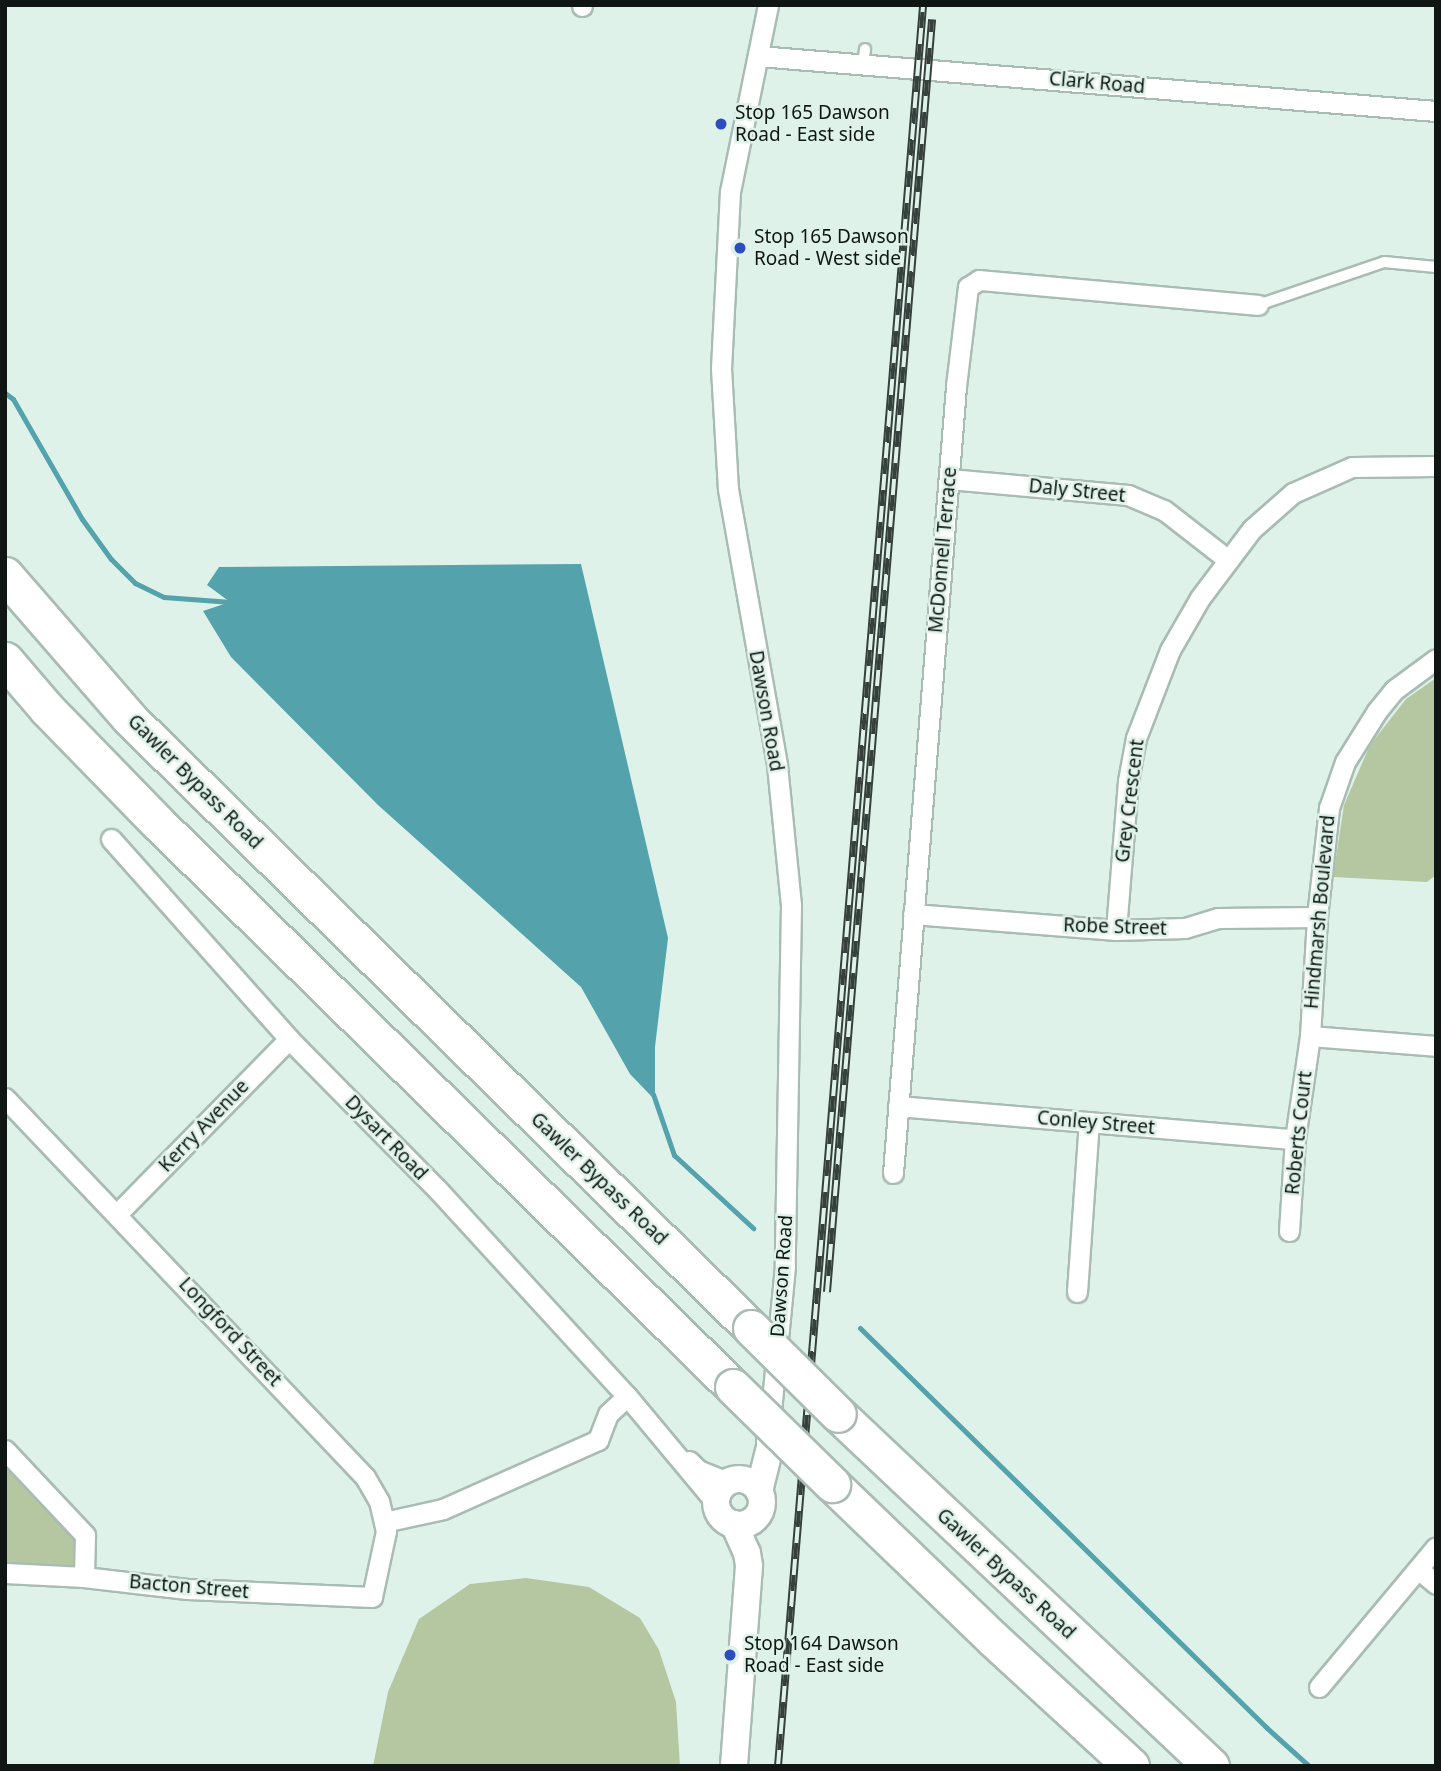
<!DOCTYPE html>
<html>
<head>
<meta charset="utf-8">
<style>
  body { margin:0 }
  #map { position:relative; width:1441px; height:1771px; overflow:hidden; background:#dff2ea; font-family:"Noto Sans",sans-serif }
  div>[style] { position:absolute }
  .green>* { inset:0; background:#b5c7a1 }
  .water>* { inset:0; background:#53a2ac }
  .stream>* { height:5px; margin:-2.5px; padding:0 2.5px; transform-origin:2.5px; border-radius:2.5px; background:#53a2ac }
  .roads { filter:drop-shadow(2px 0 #a9bcb4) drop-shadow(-2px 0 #a9bcb4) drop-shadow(0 2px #a9bcb4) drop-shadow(0 -2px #a9bcb4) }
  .lane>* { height:10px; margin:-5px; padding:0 5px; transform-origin:5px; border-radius:5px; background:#fff }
  .street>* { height:19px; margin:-9.5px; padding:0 9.5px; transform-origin:9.5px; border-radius:9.5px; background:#fff }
  .secondary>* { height:26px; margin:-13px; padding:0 13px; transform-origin:13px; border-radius:13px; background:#fff }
  .secondary>.ring { margin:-13px; padding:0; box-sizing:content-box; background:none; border:26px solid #fff; border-radius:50% }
  .highway>* { height:35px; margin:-17.5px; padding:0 17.5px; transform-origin:17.5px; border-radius:17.5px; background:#fff }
  .rail>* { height:8px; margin-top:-4px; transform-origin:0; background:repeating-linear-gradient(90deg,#dff2ea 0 16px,#36403c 0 32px); box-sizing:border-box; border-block:2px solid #36403c }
  .bridges { filter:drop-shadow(2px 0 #a9bcb4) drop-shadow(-2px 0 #a9bcb4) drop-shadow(0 2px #a9bcb4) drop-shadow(0 -2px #a9bcb4) }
  .highway-bridge>* { height:35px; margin:-17.5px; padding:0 17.5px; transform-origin:17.5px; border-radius:17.5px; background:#fff }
  .dots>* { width:19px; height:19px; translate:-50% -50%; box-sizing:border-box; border:4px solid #dff2ea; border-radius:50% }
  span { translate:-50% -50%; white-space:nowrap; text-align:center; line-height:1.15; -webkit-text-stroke:5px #dff2ea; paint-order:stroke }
  .street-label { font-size:19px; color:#0f1613 }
  .poi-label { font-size:19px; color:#0f1613 }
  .left { translate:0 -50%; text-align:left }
  .frame { position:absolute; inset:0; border:7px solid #0f1613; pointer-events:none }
</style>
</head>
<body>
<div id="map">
  <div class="green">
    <div style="clip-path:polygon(1436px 678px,1436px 875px,1427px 882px,1333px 877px,1344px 805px,1370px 745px,1406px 699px)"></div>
    <div style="clip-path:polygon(5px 1450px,76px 1523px,84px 1577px,5px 1573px)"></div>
    <div style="clip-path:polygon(526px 1578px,589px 1587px,640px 1618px,659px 1650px,676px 1702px,680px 1766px,373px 1766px,388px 1692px,419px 1619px,470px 1584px)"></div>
  </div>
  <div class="water">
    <div style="clip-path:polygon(581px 564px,668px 938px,655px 1047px,655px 1100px,630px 1074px,581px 987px,378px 805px,231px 657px,203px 611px,230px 602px,207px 585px,219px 567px)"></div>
  </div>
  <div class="stream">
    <div style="left:5px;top:393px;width:10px;rotate:37deg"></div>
    <div style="left:13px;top:399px;width:138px;rotate:60.1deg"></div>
    <div style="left:82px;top:519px;width:49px;rotate:54.1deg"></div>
    <div style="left:111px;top:559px;width:34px;rotate:45deg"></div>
    <div style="left:135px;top:583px;width:32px;rotate:26deg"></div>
    <div style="left:164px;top:597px;width:67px;rotate:4.3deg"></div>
    <div style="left:231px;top:602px;width:5px;rotate:37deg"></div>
    <div style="left:653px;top:1094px;width:65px;rotate:71deg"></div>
    <div style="left:674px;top:1155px;width:108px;rotate:42.7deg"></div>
    <div style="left:860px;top:1328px;width:571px;rotate:44.5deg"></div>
    <div style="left:1267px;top:1728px;width:57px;rotate:42.1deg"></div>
  </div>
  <div class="roads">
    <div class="lane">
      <div style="left:863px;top:64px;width:15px;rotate:-82deg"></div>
      <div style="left:1258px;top:305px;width:133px;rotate:-18.8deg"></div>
      <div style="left:1384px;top:262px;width:52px;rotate:5.5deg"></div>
    </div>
    <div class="street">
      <div style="left:768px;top:5px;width:190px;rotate:101.5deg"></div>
      <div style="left:730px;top:191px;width:177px;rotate:92.9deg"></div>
      <div style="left:721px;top:368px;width:121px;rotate:86.7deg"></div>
      <div style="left:728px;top:489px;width:280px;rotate:79.9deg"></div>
      <div style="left:777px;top:765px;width:141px;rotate:84.3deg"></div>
      <div style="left:791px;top:905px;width:361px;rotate:91deg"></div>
      <div style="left:785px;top:1266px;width:157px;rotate:95.5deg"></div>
      <div style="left:582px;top:6px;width:1px;rotate:-90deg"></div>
      <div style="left:758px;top:56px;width:680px;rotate:4.64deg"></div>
      <div style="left:949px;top:479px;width:180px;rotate:5.1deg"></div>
      <div style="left:1128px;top:495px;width:39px;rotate:23deg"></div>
      <div style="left:1164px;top:510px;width:80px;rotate:37.9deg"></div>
      <div style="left:111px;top:839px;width:268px;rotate:48.3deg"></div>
      <div style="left:289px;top:1039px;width:211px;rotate:45.4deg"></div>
      <div style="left:437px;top:1189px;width:281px;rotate:47.5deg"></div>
      <div style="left:627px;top:1396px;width:139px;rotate:50.2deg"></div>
      <div style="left:913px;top:914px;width:204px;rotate:4.5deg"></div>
      <div style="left:1116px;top:930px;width:69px;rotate:-1.7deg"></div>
      <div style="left:1185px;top:928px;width:34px;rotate:-17deg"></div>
      <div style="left:1218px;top:918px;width:99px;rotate:-0.6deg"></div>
      <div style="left:1116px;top:930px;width:149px;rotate:-85.4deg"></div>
      <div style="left:1128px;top:781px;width:44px;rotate:-79.5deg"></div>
      <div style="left:1136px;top:738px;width:94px;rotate:-68.9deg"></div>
      <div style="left:1170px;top:650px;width:60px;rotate:-60deg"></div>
      <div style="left:1200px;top:598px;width:86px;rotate:-53deg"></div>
      <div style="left:1252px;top:529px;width:55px;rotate:-41.3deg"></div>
      <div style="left:1293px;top:493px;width:64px;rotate:-23.8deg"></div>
      <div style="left:1352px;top:467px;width:84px;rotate:-0.7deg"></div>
      <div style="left:1310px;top:1036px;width:126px;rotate:4.5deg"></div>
      <div style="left:5px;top:1098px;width:523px;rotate:46.47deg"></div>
      <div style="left:365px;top:1477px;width:28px;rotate:60deg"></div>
      <div style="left:379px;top:1501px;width:31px;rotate:77deg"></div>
      <div style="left:386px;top:1531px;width:67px;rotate:102deg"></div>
      <div style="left:372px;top:1597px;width:185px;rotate:-177.5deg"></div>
      <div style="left:187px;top:1589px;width:104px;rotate:-173.4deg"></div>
      <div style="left:84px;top:1577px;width:79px;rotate:-177.1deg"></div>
      <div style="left:898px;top:1106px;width:398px;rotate:4.8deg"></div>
      <div style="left:893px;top:1173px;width:790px;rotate:-85.42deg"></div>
      <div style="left:956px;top:386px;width:100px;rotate:-83.1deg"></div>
      <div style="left:968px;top:287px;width:13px;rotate:-32deg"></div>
      <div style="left:979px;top:280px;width:280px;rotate:5.1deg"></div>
      <div style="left:118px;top:1213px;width:244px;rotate:-45.5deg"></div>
      <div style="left:1289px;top:1231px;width:92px;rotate:-86.3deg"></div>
      <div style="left:1295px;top:1139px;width:104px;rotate:-81.7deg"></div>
      <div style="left:1310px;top:1036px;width:119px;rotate:-86.6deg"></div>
      <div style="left:1317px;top:917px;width:110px;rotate:-83.7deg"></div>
      <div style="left:1329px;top:808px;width:49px;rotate:-70.8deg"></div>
      <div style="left:1345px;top:762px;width:60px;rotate:-57.9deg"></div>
      <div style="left:1377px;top:711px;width:27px;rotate:-51deg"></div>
      <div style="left:1394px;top:690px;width:52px;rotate:-36.4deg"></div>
      <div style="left:1077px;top:1292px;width:170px;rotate:-86deg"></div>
      <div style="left:5px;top:1450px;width:117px;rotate:46.7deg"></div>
      <div style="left:85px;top:1535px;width:42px;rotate:91.4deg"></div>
      <div style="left:689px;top:1461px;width:13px;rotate:45deg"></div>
      <div style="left:698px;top:1470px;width:32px;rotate:22deg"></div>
      <div style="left:384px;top:1522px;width:60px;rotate:-12.4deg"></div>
      <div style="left:443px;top:1509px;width:170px;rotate:-24deg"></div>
      <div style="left:598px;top:1440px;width:28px;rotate:-69deg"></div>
      <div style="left:608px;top:1414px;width:26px;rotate:-43deg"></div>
      <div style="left:1418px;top:1569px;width:23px;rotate:40deg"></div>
      <div style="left:1319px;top:1687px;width:182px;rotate:-50.1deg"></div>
    </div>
    <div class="secondary">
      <div class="ring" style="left:716px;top:1479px;width:20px;height:20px"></div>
      <div style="left:759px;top:1491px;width:45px;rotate:-76deg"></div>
      <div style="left:770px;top:1447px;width:25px;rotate:-90deg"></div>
      <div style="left:734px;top:1524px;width:32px;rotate:66deg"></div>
      <div style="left:747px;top:1553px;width:13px;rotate:81deg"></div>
      <div style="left:749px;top:1566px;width:201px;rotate:94.3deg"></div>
    </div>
    <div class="highway">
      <div style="left:5px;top:575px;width:191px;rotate:49deg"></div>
      <div style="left:130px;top:719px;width:870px;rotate:44.44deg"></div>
      <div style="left:5px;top:660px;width:65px;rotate:49.4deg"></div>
      <div style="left:47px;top:709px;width:158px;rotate:45.8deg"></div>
      <div style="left:157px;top:822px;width:807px;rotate:44.45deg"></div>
      <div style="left:838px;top:1414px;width:513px;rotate:43.34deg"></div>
      <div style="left:832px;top:1484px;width:222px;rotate:43.9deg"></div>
      <div style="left:992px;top:1638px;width:189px;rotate:42.6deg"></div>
    </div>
  </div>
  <div class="rail">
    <div style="left:827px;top:1292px;width:1277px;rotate:-85.28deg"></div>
    <div style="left:778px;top:1766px;width:1767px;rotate:-85.29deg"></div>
  </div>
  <div class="bridges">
    <div class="highway-bridge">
      <div style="left:751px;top:1328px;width:122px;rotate:44.7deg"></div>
      <div style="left:733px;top:1387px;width:139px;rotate:44.4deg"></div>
    </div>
  </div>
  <div class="dots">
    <div style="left:721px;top:124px;background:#2d4dbd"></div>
    <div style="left:740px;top:248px;background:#2d4dbd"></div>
    <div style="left:730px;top:1655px;background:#2d4dbd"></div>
  </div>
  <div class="street-label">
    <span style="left:1097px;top:83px;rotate:5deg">Clark Road</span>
    <span style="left:1077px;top:491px;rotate:6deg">Daly Street</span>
    <span style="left:943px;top:550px;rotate:-85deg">McDonnell Terrace</span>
    <span style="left:766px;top:711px;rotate:80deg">Dawson Road</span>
    <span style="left:195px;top:782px;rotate:45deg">Gawler Bypass Road</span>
    <span style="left:1130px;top:801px;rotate:-83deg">Grey Crescent</span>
    <span style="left:1320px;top:912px;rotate:-85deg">Hindmarsh Boulevard</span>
    <span style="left:1115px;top:927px;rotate:2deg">Robe Street</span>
    <span style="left:1096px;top:1123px;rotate:5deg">Conley Street</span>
    <span style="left:204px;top:1126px;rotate:-46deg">Kerry Avenue</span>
    <span style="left:1299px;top:1133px;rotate:-84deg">Roberts Court</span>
    <span style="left:386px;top:1138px;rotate:46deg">Dysart Road</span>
    <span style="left:599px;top:1179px;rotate:44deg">Gawler Bypass Road</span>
    <span style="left:782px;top:1276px;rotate:-86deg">Dawson Road</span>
    <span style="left:230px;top:1332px;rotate:47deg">Longford Street</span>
    <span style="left:1006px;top:1574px;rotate:43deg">Gawler Bypass Road</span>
    <span style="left:189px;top:1587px;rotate:5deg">Bacton Street</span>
  </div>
  <div class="poi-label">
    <span class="left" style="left:735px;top:124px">Stop 165 Dawson<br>Road - East side</span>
    <span class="left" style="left:754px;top:248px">Stop 165 Dawson<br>Road - West side</span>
    <span class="left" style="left:744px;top:1655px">Stop 164 Dawson<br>Road - East side</span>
  </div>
  <div class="frame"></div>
</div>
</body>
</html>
